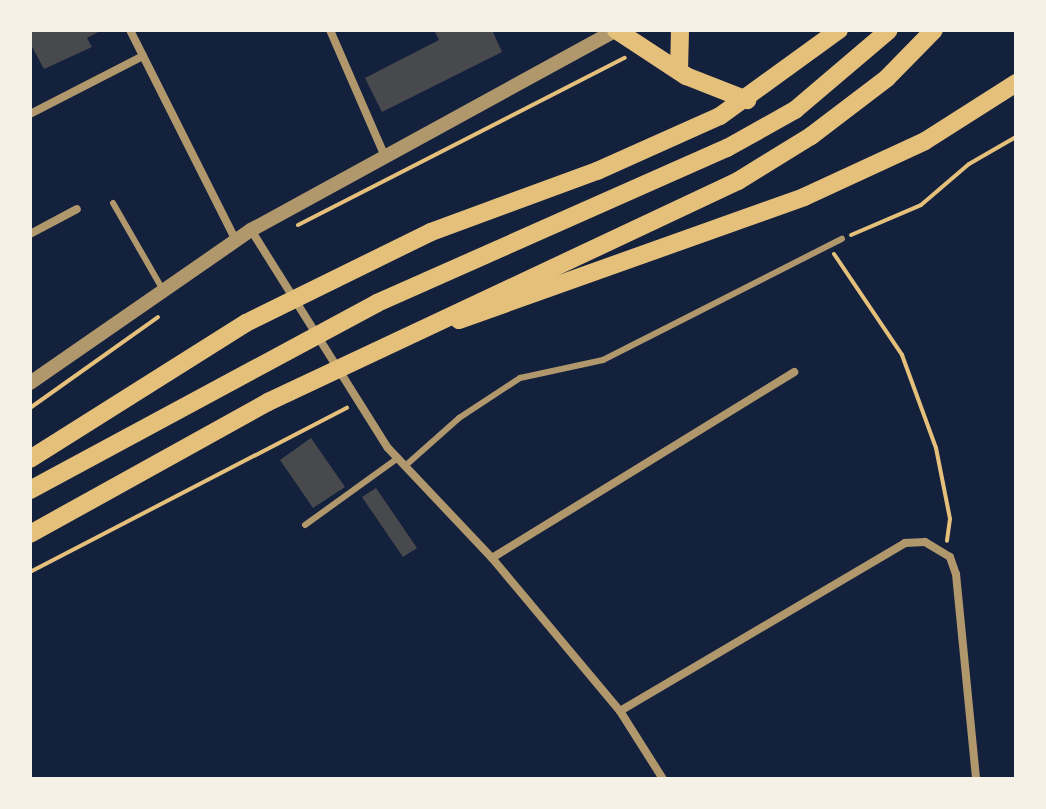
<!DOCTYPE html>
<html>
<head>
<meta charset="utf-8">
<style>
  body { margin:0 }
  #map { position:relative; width:1046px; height:809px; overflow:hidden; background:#14213d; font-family:"Golos Text",sans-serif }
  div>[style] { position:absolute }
  .building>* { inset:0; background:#48494c }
  .path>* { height:4px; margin:-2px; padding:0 2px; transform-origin:2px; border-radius:2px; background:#e5c07b }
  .service>* { height:6px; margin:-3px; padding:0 3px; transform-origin:3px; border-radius:3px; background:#b1986c }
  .minor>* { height:8px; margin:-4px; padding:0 4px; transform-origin:4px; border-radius:4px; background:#b1986c }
  .tertiary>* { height:14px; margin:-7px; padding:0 7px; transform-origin:7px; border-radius:7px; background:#b1986c }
  .primary>* { height:18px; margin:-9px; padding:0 9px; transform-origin:9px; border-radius:9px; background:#e5c07b }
  .trunk>* { height:18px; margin:-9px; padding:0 9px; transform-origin:9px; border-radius:9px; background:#e5c07b }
  span { translate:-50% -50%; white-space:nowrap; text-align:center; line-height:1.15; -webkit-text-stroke:8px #f6f1e7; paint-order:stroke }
  .frame { position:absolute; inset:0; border:32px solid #f6f1e7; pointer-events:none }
</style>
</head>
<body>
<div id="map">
  <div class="building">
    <div style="clip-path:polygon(30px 30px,102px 30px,87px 38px,92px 47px,44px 69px,30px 43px)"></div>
    <div style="clip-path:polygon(434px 30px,492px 30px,502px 52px,382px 112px,365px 78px,439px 40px)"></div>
    <div style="clip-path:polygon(311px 438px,345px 487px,313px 508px,280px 460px)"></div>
    <div style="clip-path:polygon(376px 488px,417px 548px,403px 557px,362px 497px)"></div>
  </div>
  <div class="path">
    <div style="left:298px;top:225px;width:367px;rotate:-27.1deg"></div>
    <div style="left:851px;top:235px;width:76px;rotate:-23.2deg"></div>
    <div style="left:921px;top:205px;width:63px;rotate:-40.5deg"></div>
    <div style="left:969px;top:164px;width:54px;rotate:-29.9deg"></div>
    <div style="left:834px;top:254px;width:122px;rotate:56deg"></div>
    <div style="left:902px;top:355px;width:99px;rotate:69.9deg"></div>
    <div style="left:936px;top:448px;width:72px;rotate:78.8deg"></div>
    <div style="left:950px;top:519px;width:22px;rotate:98deg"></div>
    <div style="left:30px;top:408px;width:157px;rotate:-35.4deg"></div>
    <div style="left:30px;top:572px;width:357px;rotate:-27.4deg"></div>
  </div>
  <div class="service">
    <div style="left:113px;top:203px;width:100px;rotate:60.1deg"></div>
    <div style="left:405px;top:466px;width:72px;rotate:-41.6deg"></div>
    <div style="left:459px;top:418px;width:73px;rotate:-33.3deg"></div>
    <div style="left:520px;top:378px;width:85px;rotate:-12.2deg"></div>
    <div style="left:603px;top:360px;width:268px;rotate:-26.9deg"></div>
    <div style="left:305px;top:525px;width:115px;rotate:-35.8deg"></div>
  </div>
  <div class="minor">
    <div style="left:130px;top:30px;width:234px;rotate:63.3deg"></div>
    <div style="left:330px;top:30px;width:135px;rotate:66.5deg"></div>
    <div style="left:30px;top:114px;width:127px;rotate:-27.2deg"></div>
    <div style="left:251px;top:230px;width:257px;rotate:57.9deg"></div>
    <div style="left:388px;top:448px;width:151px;rotate:46.6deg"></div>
    <div style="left:492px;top:558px;width:199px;rotate:50.1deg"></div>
    <div style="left:620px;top:711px;width:80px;rotate:57.7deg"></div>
    <div style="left:30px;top:234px;width:53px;rotate:-28deg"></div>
    <div style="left:492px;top:558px;width:355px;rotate:-31.6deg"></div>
    <div style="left:620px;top:711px;width:331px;rotate:-30.5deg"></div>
    <div style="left:905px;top:543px;width:20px;rotate:-3deg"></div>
    <div style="left:925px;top:542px;width:29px;rotate:31deg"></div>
    <div style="left:950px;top:557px;width:18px;rotate:71deg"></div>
    <div style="left:956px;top:574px;width:206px;rotate:84.4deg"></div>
  </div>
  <div class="tertiary">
    <div style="left:30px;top:383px;width:269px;rotate:-34.7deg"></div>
    <div style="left:251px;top:230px;width:417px;rotate:-28.7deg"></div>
  </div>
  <div class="primary">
    <div style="left:616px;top:30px;width:84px;rotate:33.3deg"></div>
    <div style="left:686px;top:76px;width:66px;rotate:21.5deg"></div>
    <div style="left:679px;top:71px;width:41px;rotate:-88.6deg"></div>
  </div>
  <div class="trunk">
    <div style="left:459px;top:320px;width:366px;rotate:-19.6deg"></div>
    <div style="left:804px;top:197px;width:133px;rotate:-24.8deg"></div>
    <div style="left:925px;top:141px;width:108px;rotate:-32.5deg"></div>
    <div style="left:30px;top:459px;width:255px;rotate:-32.2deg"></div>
    <div style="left:246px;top:323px;width:206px;rotate:-26.2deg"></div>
    <div style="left:431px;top:232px;width:177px;rotate:-20.2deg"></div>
    <div style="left:597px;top:171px;width:135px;rotate:-24.1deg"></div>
    <div style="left:720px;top:116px;width:147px;rotate:-35.9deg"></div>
    <div style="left:30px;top:490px;width:394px;rotate:-28.3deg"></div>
    <div style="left:377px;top:303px;width:383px;rotate:-23.9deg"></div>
    <div style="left:727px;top:148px;width:78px;rotate:-29.2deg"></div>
    <div style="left:795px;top:110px;width:123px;rotate:-40.4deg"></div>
    <div style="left:30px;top:534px;width:272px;rotate:-29deg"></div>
    <div style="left:268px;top:402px;width:519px;rotate:-25.18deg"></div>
    <div style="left:738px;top:181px;width:86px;rotate:-31.7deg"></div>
    <div style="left:811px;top:136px;width:96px;rotate:-37.3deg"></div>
    <div style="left:887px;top:78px;width:67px;rotate:-45.6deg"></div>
  </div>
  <div class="frame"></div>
</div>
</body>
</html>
